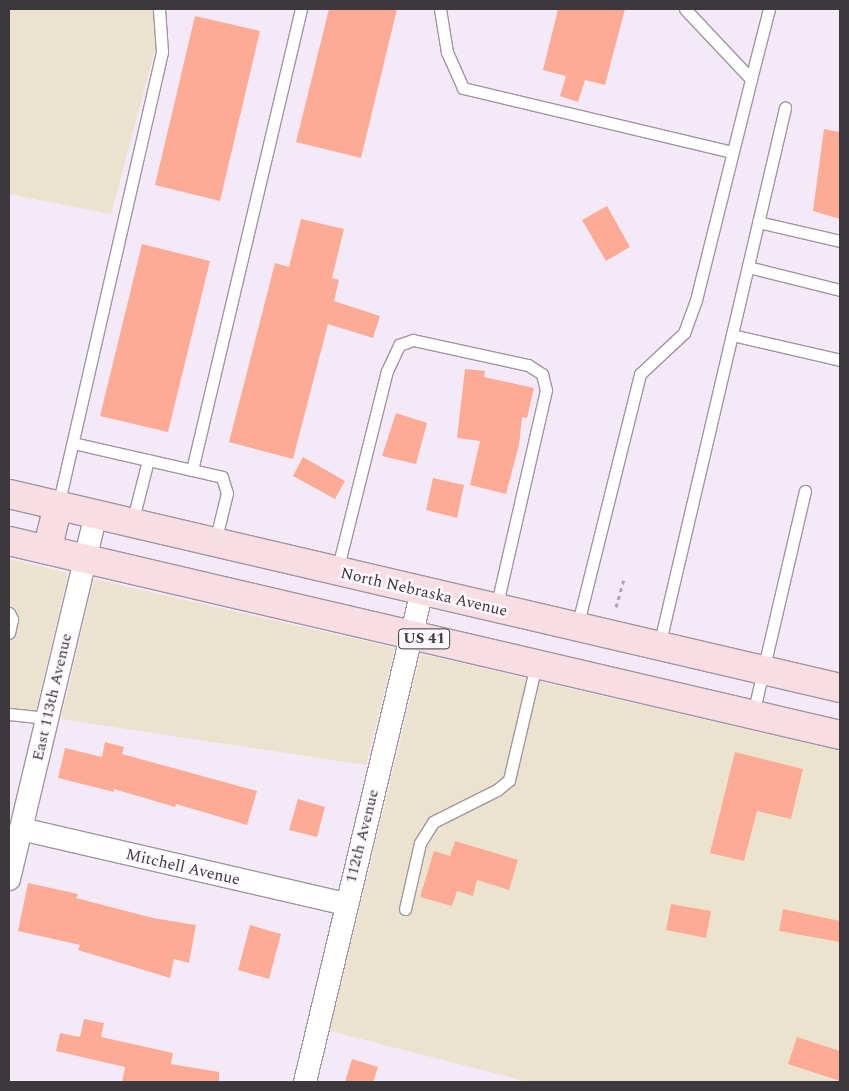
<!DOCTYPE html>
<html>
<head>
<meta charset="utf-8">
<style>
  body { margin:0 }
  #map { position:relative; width:849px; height:1091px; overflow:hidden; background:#f4e9f6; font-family:Spectral,serif }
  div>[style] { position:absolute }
  .commercial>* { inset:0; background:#ebe3cd }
  .building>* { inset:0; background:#feab96 }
  .path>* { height:3px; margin-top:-1.5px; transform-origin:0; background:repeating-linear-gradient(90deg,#afa6b0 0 4px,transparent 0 8px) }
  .roads { filter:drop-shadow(1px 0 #a096a2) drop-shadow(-1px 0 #a096a2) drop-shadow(0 1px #a096a2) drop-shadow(0 -1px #a096a2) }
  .service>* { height:11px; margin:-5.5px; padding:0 5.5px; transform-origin:5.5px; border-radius:5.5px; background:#fff }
  .minor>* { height:22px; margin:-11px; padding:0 11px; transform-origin:11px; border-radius:11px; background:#fff }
  .primary>* { height:28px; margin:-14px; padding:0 14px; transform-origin:14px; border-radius:14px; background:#f8dde2 }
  span { translate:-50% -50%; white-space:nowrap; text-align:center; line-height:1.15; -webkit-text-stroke:5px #fdf9fe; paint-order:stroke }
  .shield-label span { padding:1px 4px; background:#fdf9fe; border:1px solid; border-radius:4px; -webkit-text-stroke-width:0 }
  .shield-label { font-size:15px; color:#3c383d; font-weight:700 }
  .street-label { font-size:16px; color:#3c383d }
  .frame { position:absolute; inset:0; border:10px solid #3c383d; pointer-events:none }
</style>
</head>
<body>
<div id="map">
  <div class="commercial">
    <div style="clip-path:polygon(9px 9px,166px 9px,111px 214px,9px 194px)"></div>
    <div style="clip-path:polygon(9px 559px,68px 573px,35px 715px,9px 710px)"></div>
    <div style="clip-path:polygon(94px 579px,395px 648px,366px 765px,61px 719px)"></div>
    <div style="clip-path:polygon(421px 654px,840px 751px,840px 1082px,528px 1082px,330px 1031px)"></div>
  </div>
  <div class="building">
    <div style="clip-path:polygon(329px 9px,397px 9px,361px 158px,296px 142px)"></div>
    <div style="clip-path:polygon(558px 9px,625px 9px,605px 85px,585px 80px,578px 102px,560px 96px,566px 76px,543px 70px)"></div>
    <div style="clip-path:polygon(195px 16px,260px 31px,220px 201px,155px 185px)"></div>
    <div style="clip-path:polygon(824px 129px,840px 132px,840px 219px,813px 211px)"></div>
    <div style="clip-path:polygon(607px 206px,630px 247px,606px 261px,582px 220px)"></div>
    <div style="clip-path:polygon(301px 219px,344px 229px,332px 278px,339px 280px,334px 301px,380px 316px,373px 338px,328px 324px,293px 459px,229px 442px,275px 263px,289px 267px)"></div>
    <div style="clip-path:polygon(142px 244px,210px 261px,168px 432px,100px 416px)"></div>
    <div style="clip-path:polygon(465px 369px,485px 371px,484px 377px,534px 388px,527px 418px,522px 417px,519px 445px,506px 494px,470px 485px,480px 441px,457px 438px)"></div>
    <div style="clip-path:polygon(396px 413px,427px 423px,416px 464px,382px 456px)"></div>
    <div style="clip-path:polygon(303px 457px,345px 481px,335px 499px,293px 476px)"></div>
    <div style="clip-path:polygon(433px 478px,464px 485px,457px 518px,426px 510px)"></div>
    <div style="clip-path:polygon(105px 742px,124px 747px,122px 754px,257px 791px,247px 825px,176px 804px,175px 807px,114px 789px,114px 792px,58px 778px,65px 748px,102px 757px)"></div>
    <div style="clip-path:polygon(735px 752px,803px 769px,791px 819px,757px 811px,744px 861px,710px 853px)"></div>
    <div style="clip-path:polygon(298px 799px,325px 807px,317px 837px,289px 830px)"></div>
    <div style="clip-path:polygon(455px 841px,518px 860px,509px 890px,477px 880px,473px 896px,457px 891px,452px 906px,420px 897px,434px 851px,450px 856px)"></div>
    <div style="clip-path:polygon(28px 883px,78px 894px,76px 898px,153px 918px,196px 925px,189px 963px,174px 959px,170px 978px,78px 950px,80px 945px,18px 931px)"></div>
    <div style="clip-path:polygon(671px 904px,711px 911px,706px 938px,666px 930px)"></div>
    <div style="clip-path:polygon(783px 909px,840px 921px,840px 942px,779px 931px)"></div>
    <div style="clip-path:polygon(250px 925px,281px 934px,269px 979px,238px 970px)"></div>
    <div style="clip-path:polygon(84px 1019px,104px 1023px,101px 1037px,173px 1053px,171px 1064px,219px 1072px,219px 1082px,122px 1082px,125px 1067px,56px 1051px,60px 1033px,80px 1037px)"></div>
    <div style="clip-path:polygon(797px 1037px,840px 1051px,840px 1081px,788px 1064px)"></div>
    <div style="clip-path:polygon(352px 1059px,378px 1067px,373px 1082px,345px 1082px)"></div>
  </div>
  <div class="path">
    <div style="left:616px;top:607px;width:29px;rotate:-74deg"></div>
  </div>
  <div class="roads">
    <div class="service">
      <div style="left:440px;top:9px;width:44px;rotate:80.8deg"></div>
      <div style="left:447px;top:52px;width:39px;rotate:66deg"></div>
      <div style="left:463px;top:88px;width:277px;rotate:13.4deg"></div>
      <div style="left:751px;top:79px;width:72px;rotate:-75.6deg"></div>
      <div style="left:758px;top:222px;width:84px;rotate:13deg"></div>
      <div style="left:748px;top:267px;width:95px;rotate:14deg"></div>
      <div style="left:732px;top:335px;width:111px;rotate:13deg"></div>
      <div style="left:73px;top:443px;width:77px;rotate:12.8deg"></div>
      <div style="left:192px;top:470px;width:474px;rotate:-76.7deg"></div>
      <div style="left:58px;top:506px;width:466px;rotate:-77.1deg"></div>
      <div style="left:162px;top:52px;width:43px;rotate:-94deg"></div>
      <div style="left:132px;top:523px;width:65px;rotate:-75.7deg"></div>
      <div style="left:148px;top:460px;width:76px;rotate:12.9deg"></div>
      <div style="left:222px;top:477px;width:17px;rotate:73deg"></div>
      <div style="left:227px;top:493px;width:50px;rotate:103.8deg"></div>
      <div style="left:337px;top:571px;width:206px;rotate:-76deg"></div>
      <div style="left:387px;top:371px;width:29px;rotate:-65deg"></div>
      <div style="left:399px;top:345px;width:15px;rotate:-20deg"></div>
      <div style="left:413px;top:340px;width:118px;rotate:12.3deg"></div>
      <div style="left:528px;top:365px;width:17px;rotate:33deg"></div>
      <div style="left:542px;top:374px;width:16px;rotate:76deg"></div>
      <div style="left:546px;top:390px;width:224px;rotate:102.9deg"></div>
      <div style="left:9px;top:613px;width:7px;rotate:63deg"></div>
      <div style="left:12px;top:619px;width:14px;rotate:102deg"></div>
      <div style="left:577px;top:627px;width:261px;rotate:-76deg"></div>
      <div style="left:640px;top:374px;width:60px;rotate:-43deg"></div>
      <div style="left:684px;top:333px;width:35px;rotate:-70deg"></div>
      <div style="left:696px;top:300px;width:228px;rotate:-76deg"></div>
      <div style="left:751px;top:79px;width:96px;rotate:-133.3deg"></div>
      <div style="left:659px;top:646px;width:553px;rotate:-76.82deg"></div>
      <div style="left:9px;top:714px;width:38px;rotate:6deg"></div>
      <div style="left:753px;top:714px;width:229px;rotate:-76.9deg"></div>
      <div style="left:405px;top:909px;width:68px;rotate:-77.2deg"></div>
      <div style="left:420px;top:843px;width:25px;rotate:-58deg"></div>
      <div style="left:433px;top:822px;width:72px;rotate:-26.6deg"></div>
      <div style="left:497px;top:790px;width:16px;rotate:-40deg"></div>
      <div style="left:509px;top:780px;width:118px;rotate:-76.8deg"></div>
    </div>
    <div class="minor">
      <div style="left:21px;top:829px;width:334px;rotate:13deg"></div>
      <div style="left:9px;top:879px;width:374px;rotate:-76.6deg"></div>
      <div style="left:305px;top:1082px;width:505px;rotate:-76.6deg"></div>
    </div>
    <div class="primary">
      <div style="left:9px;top:494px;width:853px;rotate:13.14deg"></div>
      <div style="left:9px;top:541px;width:853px;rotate:13.14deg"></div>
      <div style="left:47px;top:550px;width:45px;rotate:-76deg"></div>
    </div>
  </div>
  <div class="shield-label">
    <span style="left:424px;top:639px">US 41</span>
  </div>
  <div class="street-label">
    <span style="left:424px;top:592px;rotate:13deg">North Nebraska Avenue</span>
    <span style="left:52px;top:697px;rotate:-77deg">East 113th Avenue</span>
    <span style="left:362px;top:836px;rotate:-76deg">112th Avenue</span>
    <span style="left:183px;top:867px;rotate:13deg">Mitchell Avenue</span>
  </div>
  <div class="frame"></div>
</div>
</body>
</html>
